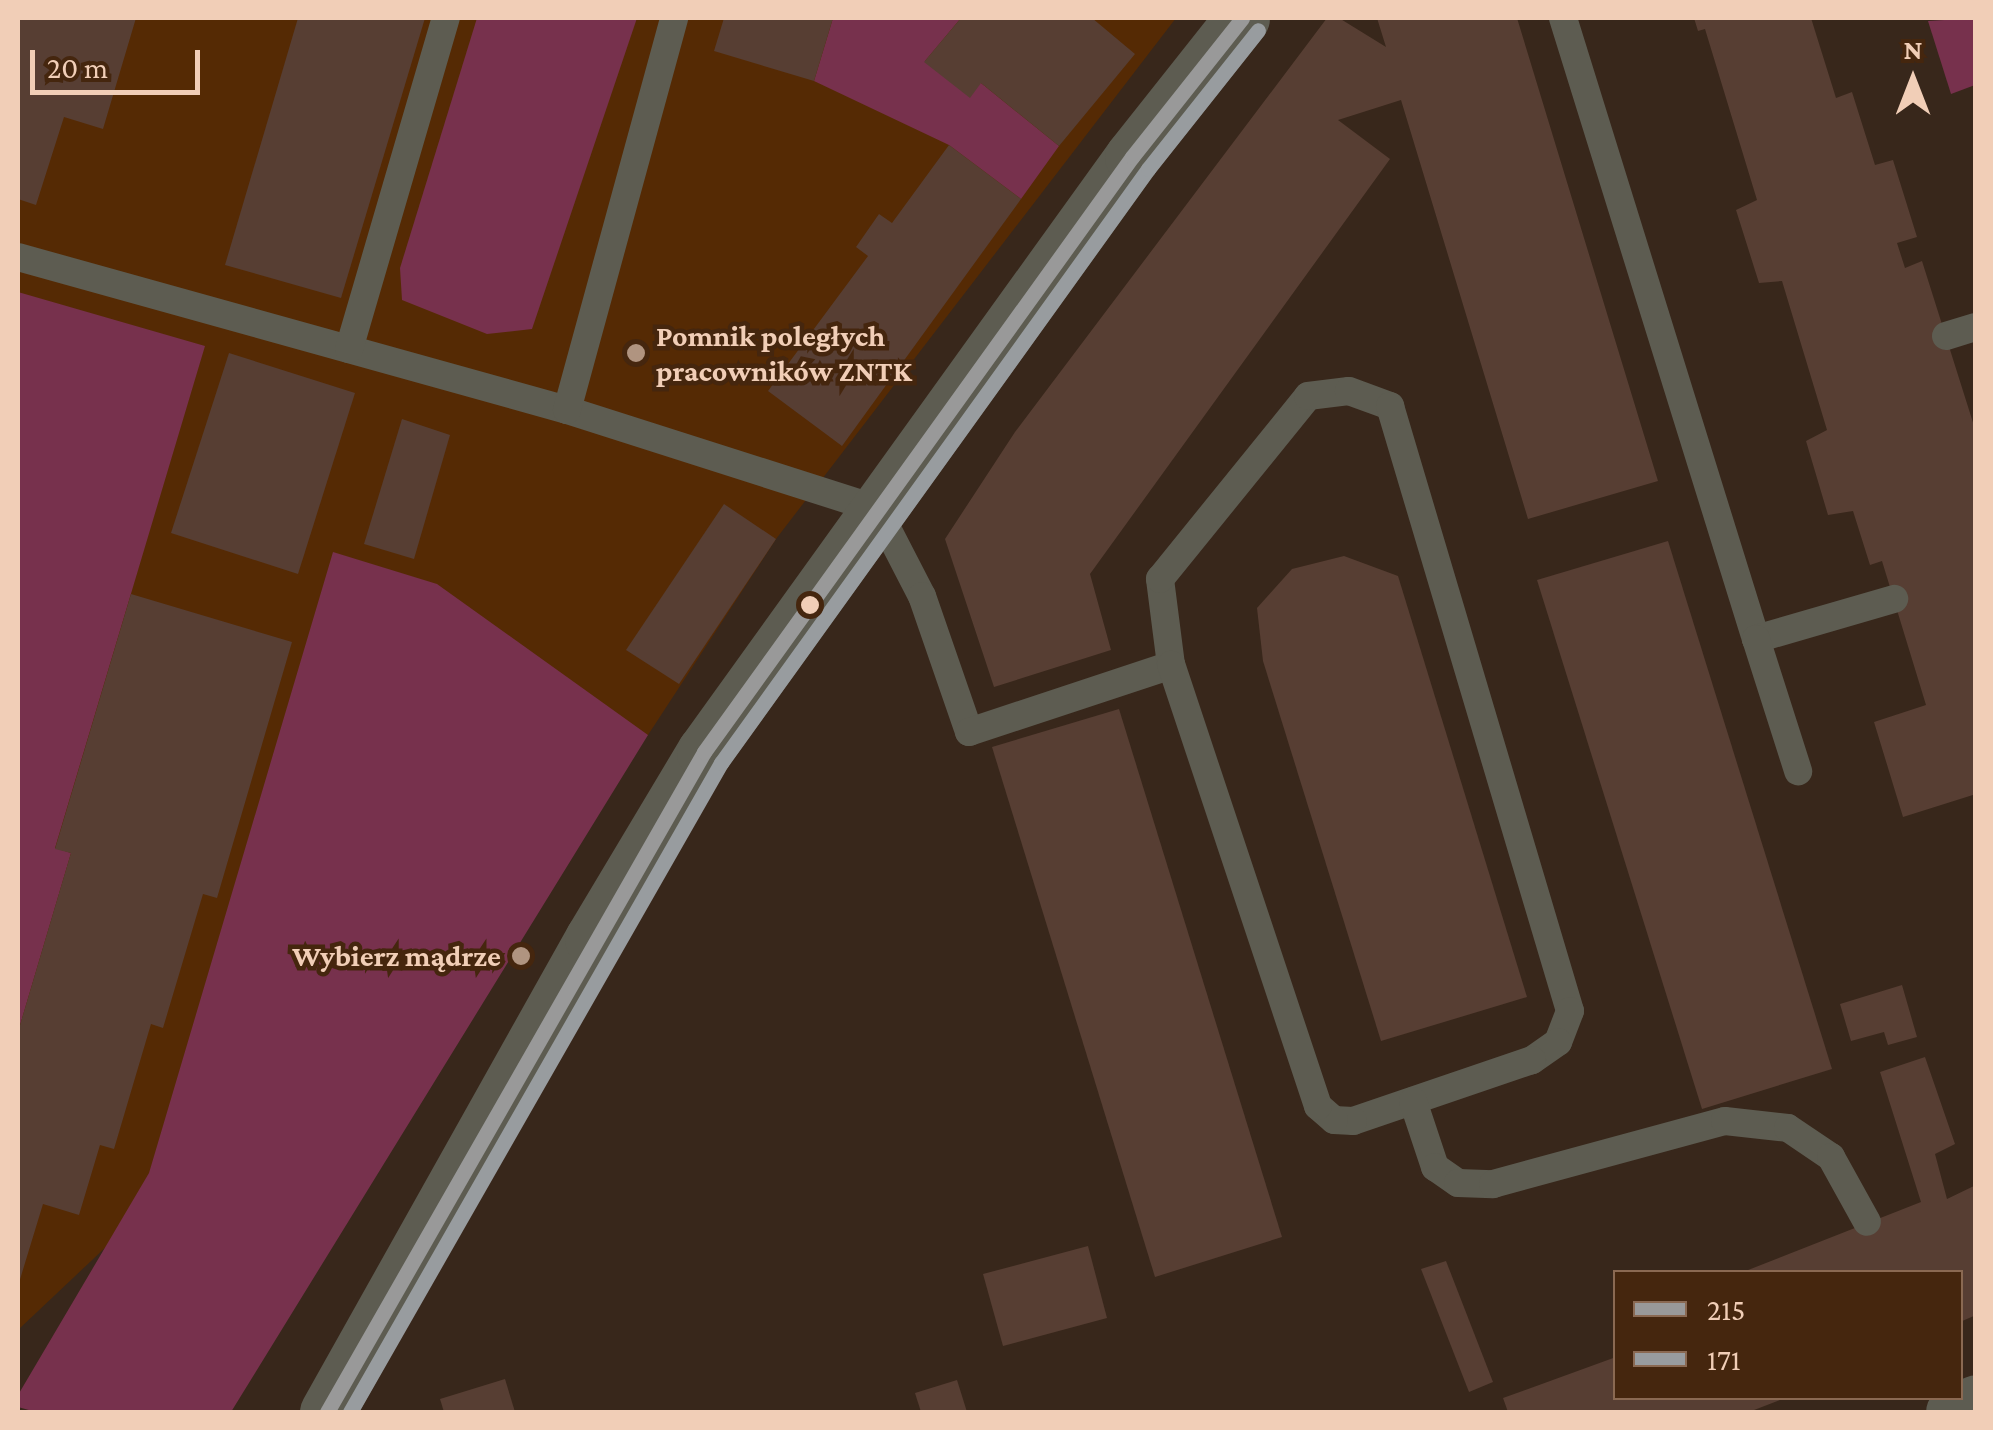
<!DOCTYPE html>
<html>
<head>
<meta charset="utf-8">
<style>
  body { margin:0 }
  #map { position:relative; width:1993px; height:1430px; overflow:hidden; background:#38271b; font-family:"Crimson Pro",serif }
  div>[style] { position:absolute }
  .built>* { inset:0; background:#552a04 }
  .green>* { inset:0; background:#77314d }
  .building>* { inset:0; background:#573e33 }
  .service>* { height:28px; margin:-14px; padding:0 14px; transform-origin:14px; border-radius:14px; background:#5d5c51 }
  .minor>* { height:55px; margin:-27.5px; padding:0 27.5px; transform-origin:27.5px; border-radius:27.5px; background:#5d5c51 }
  .bus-1>* { height:15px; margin:-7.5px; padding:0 7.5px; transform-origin:7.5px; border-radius:7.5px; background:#999 }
  .bus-2>* { height:15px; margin:-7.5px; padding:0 7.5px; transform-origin:7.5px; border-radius:7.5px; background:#989c9f }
  .dots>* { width:28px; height:28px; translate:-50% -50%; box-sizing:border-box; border:5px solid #45260e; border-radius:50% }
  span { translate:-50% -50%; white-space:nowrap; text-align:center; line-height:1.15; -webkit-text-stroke:9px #45260e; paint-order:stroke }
  .poi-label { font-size:30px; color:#f1ceb7; font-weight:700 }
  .left { translate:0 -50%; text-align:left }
  .right { translate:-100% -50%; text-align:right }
  .frame { position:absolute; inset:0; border:20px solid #f1ceb7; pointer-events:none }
  .legend { position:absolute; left:1613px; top:1270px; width:350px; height:130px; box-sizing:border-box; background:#45260e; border:2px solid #8a6952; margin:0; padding:12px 18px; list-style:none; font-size:30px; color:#f1ceb7 }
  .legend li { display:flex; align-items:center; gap:20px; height:50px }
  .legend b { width:50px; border:2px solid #8a6952 }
  .north { position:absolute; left:1863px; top:30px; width:100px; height:100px; -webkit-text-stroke:8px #45260e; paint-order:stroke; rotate:0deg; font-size:28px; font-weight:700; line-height:40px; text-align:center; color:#f1ceb7 }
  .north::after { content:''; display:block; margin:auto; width:35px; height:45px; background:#f1ceb7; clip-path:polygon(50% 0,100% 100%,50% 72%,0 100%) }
  .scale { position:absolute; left:30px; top:50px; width:170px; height:45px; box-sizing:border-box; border:5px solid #f1ceb7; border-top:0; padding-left:12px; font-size:30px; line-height:35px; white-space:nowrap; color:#f1ceb7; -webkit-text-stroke:8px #45260e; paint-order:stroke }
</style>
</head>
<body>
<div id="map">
  <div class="built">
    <div style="clip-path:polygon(18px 18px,1176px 18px,776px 539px,648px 735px,18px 1330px)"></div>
  </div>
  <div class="green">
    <div style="clip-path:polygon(477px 18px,637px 18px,532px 329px,487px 334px,402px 300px,400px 268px)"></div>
    <div style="clip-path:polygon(833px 18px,961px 18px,925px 61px,981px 83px,1059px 146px,1021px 199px,949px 145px,814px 81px)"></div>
    <div style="clip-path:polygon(1976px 18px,1975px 85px,1951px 94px,1928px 21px)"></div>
    <div style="clip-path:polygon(18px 292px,205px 346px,55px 848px,71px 853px,18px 1032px)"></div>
    <div style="clip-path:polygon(333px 552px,437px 584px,648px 735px,231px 1412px,36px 1412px,18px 1407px,18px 1395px,149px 1173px)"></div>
  </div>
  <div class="building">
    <div style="clip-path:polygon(18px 18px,136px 18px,103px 129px,64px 117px,36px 205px,18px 199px)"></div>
    <div style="clip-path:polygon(298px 18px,425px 18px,341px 298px,225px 265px)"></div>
    <div style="clip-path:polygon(724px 18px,833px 18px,814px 81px,714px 51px)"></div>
    <div style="clip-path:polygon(961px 18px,1092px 18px,1135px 54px,1059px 146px,981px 83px,970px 98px,924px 62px)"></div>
    <div style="clip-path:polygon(1327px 18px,1339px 18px,1386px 47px,1377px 18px,1517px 18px,1658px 481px,1528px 519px,1401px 100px,1338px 120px,1390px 159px,1090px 574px,1111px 650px,994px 687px,945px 539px,1015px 432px)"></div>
    <div style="clip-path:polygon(1694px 18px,1811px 18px,1836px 98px,1852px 92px,1875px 165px,1893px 160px,1917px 237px,1897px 243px,1905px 268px,1922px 261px,1976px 432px,1976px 794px,1903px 817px,1874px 722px,1926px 705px,1882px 561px,1870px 565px,1853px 511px,1828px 515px,1806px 441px,1827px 430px,1782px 281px,1759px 283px,1736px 210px,1757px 200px,1705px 29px,1698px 31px)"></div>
    <div style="clip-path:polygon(949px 145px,1021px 199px,842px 446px,768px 391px,868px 256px,856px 247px,879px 214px,892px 223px)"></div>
    <div style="clip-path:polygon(229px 353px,355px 393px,298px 574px,171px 533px)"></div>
    <div style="clip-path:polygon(402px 419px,450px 435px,414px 559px,364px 544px)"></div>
    <div style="clip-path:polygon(724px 504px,776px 539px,679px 684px,626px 650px)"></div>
    <div style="clip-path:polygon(1668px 541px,1832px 1069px,1702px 1109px,1537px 580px)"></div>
    <div style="clip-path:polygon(1344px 556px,1398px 576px,1527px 997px,1381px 1041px,1263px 661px,1257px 608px,1292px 569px)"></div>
    <div style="clip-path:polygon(131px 594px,292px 642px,217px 898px,203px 894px,163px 1028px,151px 1024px,114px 1149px,100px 1145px,79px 1215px,43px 1204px,18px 1286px,18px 1032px,71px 853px,55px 849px)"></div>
    <div style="clip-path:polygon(1119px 709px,1282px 1237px,1155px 1277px,992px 747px)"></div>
    <div style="clip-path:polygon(1902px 985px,1917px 1037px,1888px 1045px,1884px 1032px,1851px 1041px,1840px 1004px)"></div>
    <div style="clip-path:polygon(1925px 1057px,1955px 1144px,1935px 1154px,1947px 1199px,1976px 1185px,1976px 1315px,1960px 1322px,1960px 1272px,1743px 1272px,1921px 1202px,1880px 1072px)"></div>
    <div style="clip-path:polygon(1088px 1246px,1107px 1318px,1003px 1346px,983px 1274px)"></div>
    <div style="clip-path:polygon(1446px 1261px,1493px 1382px,1469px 1392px,1421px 1269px)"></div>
    <div style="clip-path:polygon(1616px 1357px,1616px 1398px,1785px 1398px,1749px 1412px,1508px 1412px,1503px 1398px)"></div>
    <div style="clip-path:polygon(505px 1379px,515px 1412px,444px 1412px,440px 1399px)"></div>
    <div style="clip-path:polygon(957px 1380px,967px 1412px,921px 1412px,915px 1393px)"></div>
  </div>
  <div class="service">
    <div style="left:1563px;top:18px;width:650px;rotate:72.74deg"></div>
    <div style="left:1756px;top:639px;width:144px;rotate:-16.2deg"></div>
    <div style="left:18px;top:257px;width:570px;rotate:15.57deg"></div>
    <div style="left:567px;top:410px;width:325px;rotate:17.7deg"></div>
    <div style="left:877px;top:509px;width:98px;rotate:62.7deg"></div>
    <div style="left:922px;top:596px;width:144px;rotate:70.9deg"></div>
    <div style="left:969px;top:732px;width:213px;rotate:-18.3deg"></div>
    <div style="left:1171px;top:665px;width:87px;rotate:-97.3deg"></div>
    <div style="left:1160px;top:579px;width:235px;rotate:-51deg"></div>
    <div style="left:1308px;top:396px;width:41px;rotate:-7deg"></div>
    <div style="left:1349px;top:391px;width:44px;rotate:20.1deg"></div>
    <div style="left:1390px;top:406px;width:631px;rotate:73.43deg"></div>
    <div style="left:1570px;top:1011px;width:33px;rotate:111deg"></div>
    <div style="left:1558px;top:1042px;width:32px;rotate:145deg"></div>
    <div style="left:1532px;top:1060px;width:189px;rotate:161.2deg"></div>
    <div style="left:1353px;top:1121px;width:19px;rotate:-177deg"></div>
    <div style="left:1334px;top:1120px;width:21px;rotate:-139deg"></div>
    <div style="left:1318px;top:1106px;width:465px;rotate:-108.4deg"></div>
    <div style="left:1946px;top:336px;width:31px;rotate:-17deg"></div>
    <div style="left:349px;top:349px;width:345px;rotate:-73.7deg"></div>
    <div style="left:567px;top:410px;width:406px;rotate:-74.7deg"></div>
    <div style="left:1756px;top:639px;width:139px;rotate:72.3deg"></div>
    <div style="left:1413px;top:1101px;width:70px;rotate:71.6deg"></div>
    <div style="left:1435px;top:1167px;width:28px;rotate:35deg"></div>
    <div style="left:1458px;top:1183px;width:35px;rotate:2deg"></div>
    <div style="left:1493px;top:1184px;width:240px;rotate:-15.2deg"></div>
    <div style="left:1725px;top:1121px;width:63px;rotate:6.3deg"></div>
    <div style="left:1788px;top:1128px;width:52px;rotate:34deg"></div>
    <div style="left:1831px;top:1157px;width:74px;rotate:61deg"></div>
  </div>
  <div class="minor">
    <div style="left:327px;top:1412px;width:542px;rotate:-60.74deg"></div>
    <div style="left:592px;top:939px;width:218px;rotate:-59.1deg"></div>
    <div style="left:704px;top:752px;width:733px;rotate:-54.27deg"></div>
    <div style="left:1132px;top:157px;width:177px;rotate:-51.6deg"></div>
    <div style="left:1953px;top:1412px;width:25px;rotate:-23deg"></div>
  </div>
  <div class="bus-1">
    <div style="left:327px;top:1412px;width:760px;rotate:-60.26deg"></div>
    <div style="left:704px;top:752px;width:733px;rotate:-54.27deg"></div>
    <div style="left:1132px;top:157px;width:177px;rotate:-51.6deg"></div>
  </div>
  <div class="bus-2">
    <div style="left:350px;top:1412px;width:748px;rotate:-60.25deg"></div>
    <div style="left:721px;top:763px;width:732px;rotate:-54.29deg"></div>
    <div style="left:1148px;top:169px;width:177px;rotate:-51.6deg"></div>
  </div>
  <div class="dots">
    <div style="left:636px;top:353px;background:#b09480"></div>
    <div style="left:810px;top:605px;background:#f1ceb7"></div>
    <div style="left:521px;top:956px;background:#b09480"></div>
  </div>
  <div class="poi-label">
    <span class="left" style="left:656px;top:353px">Pomnik poległych<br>pracowników ZNTK</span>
    <span class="right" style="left:501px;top:956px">Wybierz mądrze</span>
  </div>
  <div class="frame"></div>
  <ul class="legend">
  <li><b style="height:12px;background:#999"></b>215</li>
  <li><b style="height:12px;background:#989c9f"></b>171</li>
  </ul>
  <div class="north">N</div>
  <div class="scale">20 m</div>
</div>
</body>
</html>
